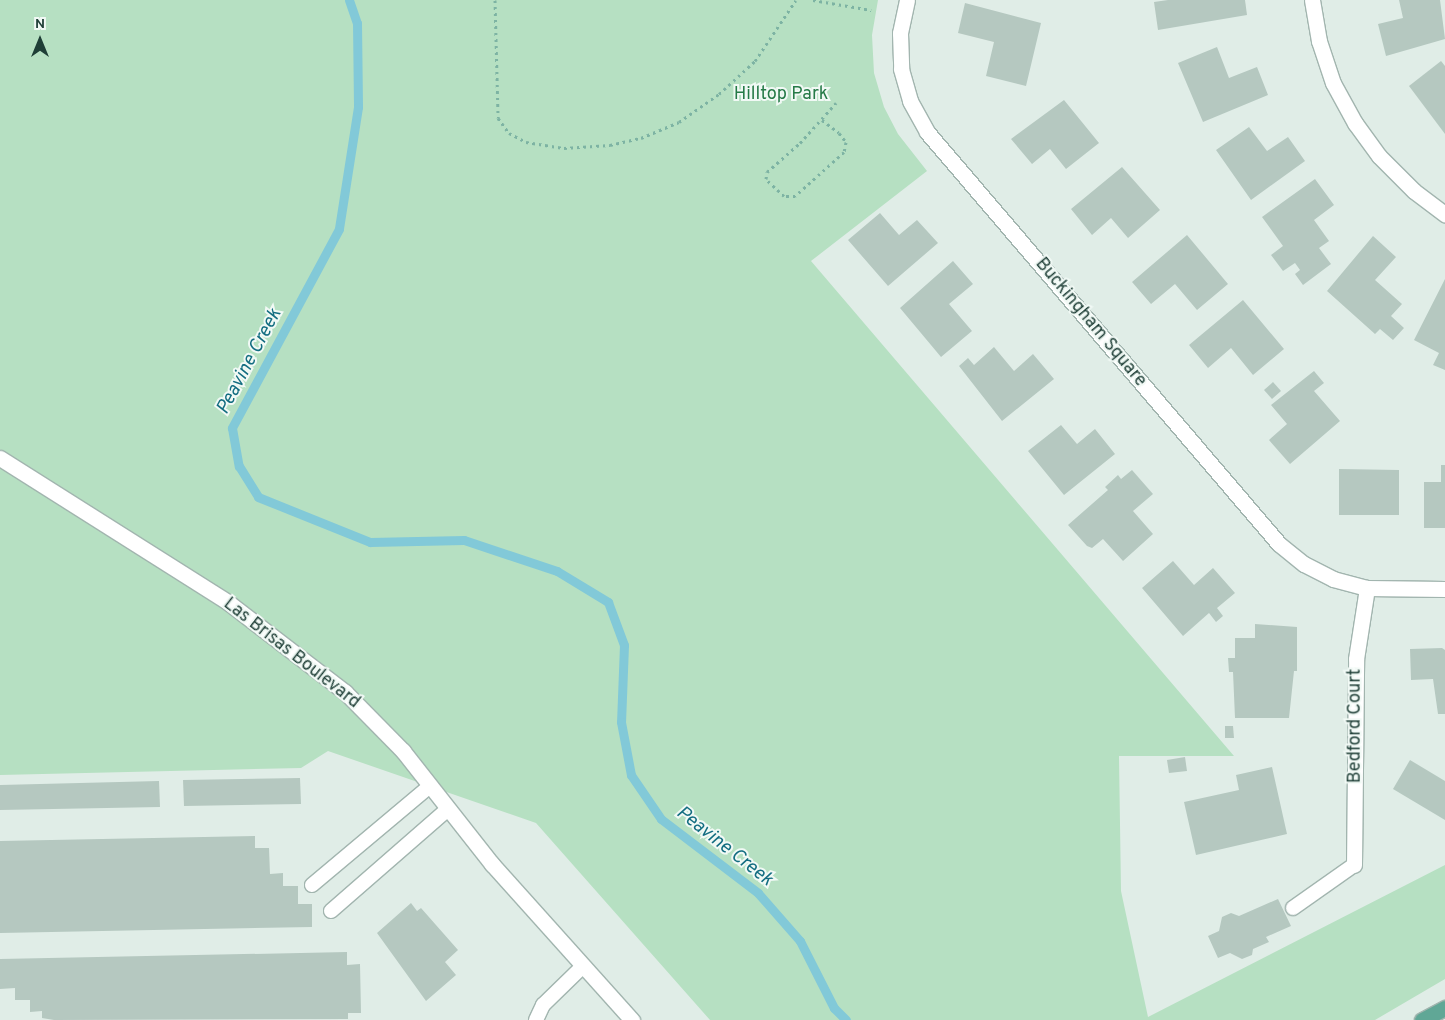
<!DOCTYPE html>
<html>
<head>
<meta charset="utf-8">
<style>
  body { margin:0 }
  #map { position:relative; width:1445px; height:1020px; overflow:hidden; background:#e0ede7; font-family:Overpass,sans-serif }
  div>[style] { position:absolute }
  .green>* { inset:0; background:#b6e0c2 }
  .stream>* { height:9px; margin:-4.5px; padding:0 4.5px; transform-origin:4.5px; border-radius:4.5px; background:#82c9d8 }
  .building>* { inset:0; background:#b5c8c0 }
  .path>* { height:3px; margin-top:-1.5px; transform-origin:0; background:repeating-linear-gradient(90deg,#7db3a3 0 2.5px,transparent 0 6.5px) }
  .roads { filter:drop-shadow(1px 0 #a2b5af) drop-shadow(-1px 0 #a2b5af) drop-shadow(0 1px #a2b5af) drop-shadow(0 -1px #a2b5af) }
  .lane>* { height:14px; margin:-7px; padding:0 7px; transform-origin:7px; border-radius:7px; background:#fff }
  .street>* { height:15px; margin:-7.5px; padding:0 7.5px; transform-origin:7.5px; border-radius:7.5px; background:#fff }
  .secondary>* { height:15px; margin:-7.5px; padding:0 7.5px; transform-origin:7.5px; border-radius:7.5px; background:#fff }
  .primary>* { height:15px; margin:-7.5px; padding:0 7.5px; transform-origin:7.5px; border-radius:7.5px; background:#60a796 }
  span { translate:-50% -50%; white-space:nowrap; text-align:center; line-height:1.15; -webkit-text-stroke:4px #f1f9f5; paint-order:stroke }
  .park-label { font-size:18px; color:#257a47 }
  .street-label { font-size:18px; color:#1f3f37 }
  .water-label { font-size:19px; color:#136d81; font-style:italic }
  .north { position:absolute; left:15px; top:15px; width:50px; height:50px; -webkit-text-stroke:4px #f1f9f5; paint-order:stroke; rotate:0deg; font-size:14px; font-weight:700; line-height:20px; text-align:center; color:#1f3f37 }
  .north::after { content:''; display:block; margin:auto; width:18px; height:22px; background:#1f3f37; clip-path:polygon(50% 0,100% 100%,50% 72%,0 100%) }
</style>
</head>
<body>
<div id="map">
  <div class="green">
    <div style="clip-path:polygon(0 0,878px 0,872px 35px,874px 73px,884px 107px,898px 134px,927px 171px,811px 261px,1234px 756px,1119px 756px,1121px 891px,1148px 1017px,1445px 865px,1445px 979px,1375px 1020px,710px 1020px,536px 823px,328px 751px,301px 768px,0 775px)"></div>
  </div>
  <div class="stream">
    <div style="left:349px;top:0;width:24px;rotate:71deg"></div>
    <div style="left:357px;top:23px;width:84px;rotate:89.3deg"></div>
    <div style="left:358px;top:107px;width:123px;rotate:98.9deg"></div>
    <div style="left:339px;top:229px;width:226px;rotate:118.3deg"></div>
    <div style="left:232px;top:428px;width:39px;rotate:80deg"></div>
    <div style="left:239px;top:466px;width:36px;rotate:58deg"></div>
    <div style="left:258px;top:497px;width:121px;rotate:21.9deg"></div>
    <div style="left:370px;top:542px;width:94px;rotate:-1.2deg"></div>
    <div style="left:464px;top:540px;width:98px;rotate:18.4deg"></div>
    <div style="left:557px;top:571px;width:60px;rotate:31.3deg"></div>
    <div style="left:608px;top:602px;width:46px;rotate:69.6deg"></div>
    <div style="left:624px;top:645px;width:77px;rotate:92.2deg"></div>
    <div style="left:621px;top:722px;width:54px;rotate:79.3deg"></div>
    <div style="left:631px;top:775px;width:53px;rotate:55.7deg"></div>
    <div style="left:661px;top:819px;width:122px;rotate:37.3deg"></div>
    <div style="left:758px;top:893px;width:64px;rotate:48.8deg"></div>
    <div style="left:800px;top:941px;width:75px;rotate:63.1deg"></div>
    <div style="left:834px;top:1008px;width:17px;rotate:45deg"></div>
  </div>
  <div class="building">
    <div style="clip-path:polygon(1168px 0,1245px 0,1247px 15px,1158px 30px,1154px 2px)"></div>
    <div style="clip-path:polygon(1399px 0,1440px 0,1445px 39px,1386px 56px,1378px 24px,1403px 18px)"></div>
    <div style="clip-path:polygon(965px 3px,1041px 23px,1026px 86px,986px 76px,994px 42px,958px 33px)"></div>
    <div style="clip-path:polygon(1217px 47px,1229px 78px,1257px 67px,1268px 95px,1203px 122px,1178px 63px)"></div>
    <div style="clip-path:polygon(1441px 61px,1445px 66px,1445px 134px,1409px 86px)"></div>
    <div style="clip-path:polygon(1064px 100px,1099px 143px,1066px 169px,1050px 149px,1032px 164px,1011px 139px)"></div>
    <div style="clip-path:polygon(1249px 127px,1267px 151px,1288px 137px,1305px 161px,1251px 200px,1216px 150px)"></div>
    <div style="clip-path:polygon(1122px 167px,1160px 210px,1128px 238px,1111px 218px,1092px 235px,1071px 209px)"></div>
    <div style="clip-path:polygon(1315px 179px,1334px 205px,1314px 220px,1329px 241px,1319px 248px,1331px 264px,1303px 285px,1295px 274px,1300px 270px,1295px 263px,1283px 271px,1271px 255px,1283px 246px,1262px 217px)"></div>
    <div style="clip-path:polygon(880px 213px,899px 235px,917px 220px,938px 243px,888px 286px,848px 240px)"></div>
    <div style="clip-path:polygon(1187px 235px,1228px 284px,1197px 310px,1175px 284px,1151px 304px,1132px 282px)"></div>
    <div style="clip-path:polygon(1373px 236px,1396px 257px,1375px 280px,1402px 304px,1391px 316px,1404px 328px,1393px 340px,1380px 329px,1375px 334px,1327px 291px)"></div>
    <div style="clip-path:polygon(953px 261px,973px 284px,949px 304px,972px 331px,941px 357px,900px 308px)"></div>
    <div style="clip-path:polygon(1445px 279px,1445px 370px,1433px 365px,1439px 353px,1414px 340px)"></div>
    <div style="clip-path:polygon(1243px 300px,1284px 349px,1253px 375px,1231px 348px,1208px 368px,1189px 345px)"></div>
    <div style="clip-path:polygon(994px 347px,1014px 371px,1033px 354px,1054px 379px,1002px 421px,959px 366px,968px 358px,974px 365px)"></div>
    <div style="clip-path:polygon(1314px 371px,1324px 383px,1314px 391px,1340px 421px,1290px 464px,1269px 440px,1287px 424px,1271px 405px)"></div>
    <div style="clip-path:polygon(1273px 382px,1281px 391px,1272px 399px,1264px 390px)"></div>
    <div style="clip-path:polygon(1061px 425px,1077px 444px,1095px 429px,1115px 454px,1064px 495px,1028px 451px)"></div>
    <div style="clip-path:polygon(1441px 465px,1445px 465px,1445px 528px,1424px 528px,1424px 482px,1441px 482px)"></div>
    <div style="clip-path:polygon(1339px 469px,1399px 470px,1399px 515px,1339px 515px)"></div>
    <div style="clip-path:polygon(1132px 470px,1153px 494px,1133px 511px,1153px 534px,1123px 561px,1103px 539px,1092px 548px,1087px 546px,1068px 525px,1108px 490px,1105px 487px,1118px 475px,1121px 479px)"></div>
    <div style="clip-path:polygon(1173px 561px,1194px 585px,1213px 568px,1235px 593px,1217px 608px,1223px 616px,1216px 622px,1209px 613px,1183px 636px,1142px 588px)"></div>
    <div style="clip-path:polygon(1255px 624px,1297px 627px,1297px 671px,1294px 671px,1289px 718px,1235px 718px,1233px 672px,1229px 672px,1228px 658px,1235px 658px,1235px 638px,1255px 638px)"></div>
    <div style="clip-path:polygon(1442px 648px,1445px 650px,1445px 714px,1438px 714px,1433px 679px,1411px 680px,1410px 649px)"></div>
    <div style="clip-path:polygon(1225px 726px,1233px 726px,1234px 738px,1225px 738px)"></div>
    <div style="clip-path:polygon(1185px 757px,1187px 771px,1169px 773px,1167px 760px)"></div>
    <div style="clip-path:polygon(1410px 760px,1445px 781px,1445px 820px,1393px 789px)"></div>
    <div style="clip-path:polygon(1272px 767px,1287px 834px,1196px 855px,1184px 802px,1239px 790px,1236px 775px)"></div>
    <div style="clip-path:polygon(300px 778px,301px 804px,184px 806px,183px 780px)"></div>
    <div style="clip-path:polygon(159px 781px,160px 807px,0 810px,0 785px)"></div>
    <div style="clip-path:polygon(255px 836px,255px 848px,269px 848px,270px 874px,283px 873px,283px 886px,298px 886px,298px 904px,312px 904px,312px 927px,0 933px,0 841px)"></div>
    <div style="clip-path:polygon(1278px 899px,1291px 926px,1266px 937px,1269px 942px,1253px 949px,1252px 955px,1242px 959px,1230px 953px,1218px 958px,1208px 936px,1219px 931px,1222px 917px,1231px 913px,1239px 916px)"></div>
    <div style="clip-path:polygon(411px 903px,417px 911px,421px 908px,458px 950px,445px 962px,456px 975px,426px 1001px,377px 933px)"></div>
    <div style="clip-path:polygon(347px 952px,347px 965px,360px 964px,361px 1013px,348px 1013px,348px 1019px,54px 1020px,42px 1018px,42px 1011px,30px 1012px,30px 1000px,15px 1000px,15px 988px,0 989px,0 959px)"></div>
  </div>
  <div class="path">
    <div style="left:495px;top:0;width:118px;rotate:88.5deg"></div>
    <div style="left:498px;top:118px;width:19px;rotate:54deg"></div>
    <div style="left:509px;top:133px;width:19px;rotate:28deg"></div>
    <div style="left:526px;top:142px;width:38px;rotate:9deg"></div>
    <div style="left:564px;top:148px;width:46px;rotate:-3.7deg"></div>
    <div style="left:610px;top:145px;width:32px;rotate:-13deg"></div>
    <div style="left:641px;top:138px;width:41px;rotate:-22.8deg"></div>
    <div style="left:679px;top:122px;width:49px;rotate:-35deg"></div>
    <div style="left:719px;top:94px;width:49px;rotate:-42.5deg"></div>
    <div style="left:755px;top:61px;width:73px;rotate:-56.1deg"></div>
    <div style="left:813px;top:0;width:59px;rotate:9.8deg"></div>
    <div style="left:822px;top:120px;width:21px;rotate:37deg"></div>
    <div style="left:839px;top:133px;width:11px;rotate:52deg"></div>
    <div style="left:846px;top:142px;width:10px;rotate:101deg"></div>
    <div style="left:844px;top:152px;width:66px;rotate:138.1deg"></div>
    <div style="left:795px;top:196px;width:11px;rotate:180deg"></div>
    <div style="left:784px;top:196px;width:25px;rotate:-137deg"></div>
    <div style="left:766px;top:179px;width:7px;rotate:-82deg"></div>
    <div style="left:767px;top:172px;width:44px;rotate:-41.3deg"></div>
    <div style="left:800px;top:143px;width:54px;rotate:-48deg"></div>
  </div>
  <div class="roads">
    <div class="lane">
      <div style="left:312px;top:885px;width:154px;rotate:-40deg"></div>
      <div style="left:1293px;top:908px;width:75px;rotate:-35.2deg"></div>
      <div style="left:331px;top:911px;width:155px;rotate:-41.1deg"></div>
      <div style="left:536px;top:1020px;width:17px;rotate:-65deg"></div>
      <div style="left:543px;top:1005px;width:56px;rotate:-44.3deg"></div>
    </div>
    <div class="street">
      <div style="left:907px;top:0;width:34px;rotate:102deg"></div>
      <div style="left:900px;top:33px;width:36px;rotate:88deg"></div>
      <div style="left:901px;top:69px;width:33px;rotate:74deg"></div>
      <div style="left:910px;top:101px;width:35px;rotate:61deg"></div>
      <div style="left:927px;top:132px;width:542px;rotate:49.49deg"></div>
      <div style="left:1279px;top:544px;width:32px;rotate:39deg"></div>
      <div style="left:1304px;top:564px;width:33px;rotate:27deg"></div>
      <div style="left:1333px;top:579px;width:35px;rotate:15deg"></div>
      <div style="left:1367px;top:588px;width:78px;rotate:0.7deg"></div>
      <div style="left:1312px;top:0;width:42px;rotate:80.3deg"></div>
      <div style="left:1319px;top:41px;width:44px;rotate:71.6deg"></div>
      <div style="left:1333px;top:83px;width:46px;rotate:61.2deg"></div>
      <div style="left:1355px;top:123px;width:41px;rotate:54deg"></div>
      <div style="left:1379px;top:156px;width:49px;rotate:45deg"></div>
      <div style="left:1414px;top:191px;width:39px;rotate:37deg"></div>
      <div style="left:1354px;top:865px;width:206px;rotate:-89.4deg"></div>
      <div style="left:1356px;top:659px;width:72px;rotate:-81.2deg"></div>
    </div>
    <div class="secondary">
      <div style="left:0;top:458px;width:271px;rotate:32.3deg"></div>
      <div style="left:229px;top:603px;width:146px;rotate:37.5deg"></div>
      <div style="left:345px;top:692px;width:83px;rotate:45.5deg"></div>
      <div style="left:403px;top:751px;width:144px;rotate:51.8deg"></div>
      <div style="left:492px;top:864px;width:210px;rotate:48.1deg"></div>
    </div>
    <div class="primary">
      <div style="left:1422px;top:1020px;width:26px;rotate:-28deg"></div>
    </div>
  </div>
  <div class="park-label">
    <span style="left:781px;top:95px">Hilltop Park</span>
  </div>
  <div class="street-label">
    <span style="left:1090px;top:323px;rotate:50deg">Buckingham Square</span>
    <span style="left:291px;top:654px;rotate:38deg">Las Brisas Boulevard</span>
    <span style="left:1356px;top:726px;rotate:-90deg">Bedford Court</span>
  </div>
  <div class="water-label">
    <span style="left:250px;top:362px;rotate:-62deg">Peavine Creek</span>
    <span style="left:724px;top:847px;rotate:38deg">Peavine Creek</span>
  </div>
  <div class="north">N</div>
</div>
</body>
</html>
